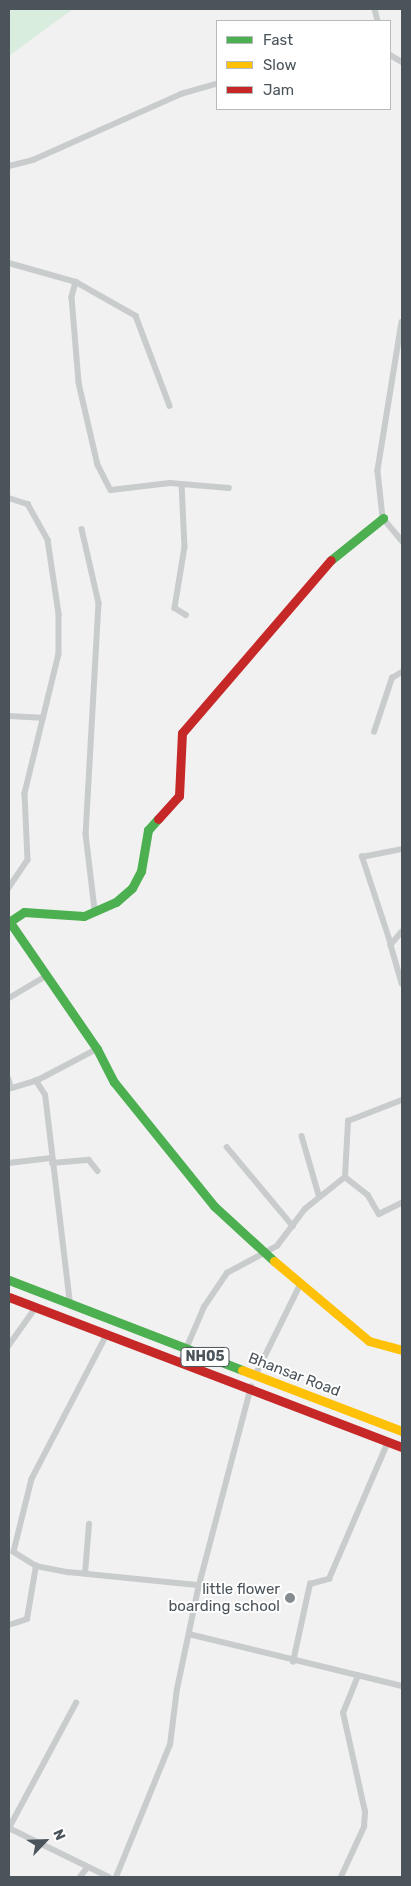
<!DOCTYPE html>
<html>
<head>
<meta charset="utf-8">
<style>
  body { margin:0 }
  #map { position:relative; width:411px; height:1886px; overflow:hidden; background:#f2f1f1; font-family:Rubik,sans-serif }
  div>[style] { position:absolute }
  .green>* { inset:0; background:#d9eddf }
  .street>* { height:5.5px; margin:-2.75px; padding:0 2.75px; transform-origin:2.75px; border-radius:2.75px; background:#c9cccd }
  .fast>* { height:9px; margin:-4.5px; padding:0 4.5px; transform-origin:4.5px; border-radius:4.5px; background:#4caf50 }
  .slow>* { height:9px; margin:-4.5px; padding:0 4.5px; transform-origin:4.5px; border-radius:4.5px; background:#ffc107 }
  .jam>* { height:9px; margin:-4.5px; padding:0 4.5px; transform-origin:4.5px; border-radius:4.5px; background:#c62828 }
  .dots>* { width:14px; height:14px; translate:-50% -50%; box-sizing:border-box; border:2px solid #fff; border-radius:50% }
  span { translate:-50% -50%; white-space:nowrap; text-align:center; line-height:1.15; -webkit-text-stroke:4px #fff; paint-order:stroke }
  .shield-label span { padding:1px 4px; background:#fff; border:1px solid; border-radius:4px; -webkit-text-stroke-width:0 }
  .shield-label { font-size:14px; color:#4b545b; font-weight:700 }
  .street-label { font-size:15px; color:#4b545b }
  .poi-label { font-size:15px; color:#4b545b }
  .right { translate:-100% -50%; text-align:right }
  .frame { position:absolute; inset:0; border:10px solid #4b545b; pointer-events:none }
  .legend { position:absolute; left:216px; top:20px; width:175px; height:90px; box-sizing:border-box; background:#fff; border:1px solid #b7bbbd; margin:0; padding:6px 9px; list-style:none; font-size:15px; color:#4b545b }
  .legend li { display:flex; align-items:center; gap:10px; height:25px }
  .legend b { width:25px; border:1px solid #b7bbbd }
  .north { position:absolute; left:20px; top:1816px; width:50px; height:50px; -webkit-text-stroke:4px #fff; paint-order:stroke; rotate:66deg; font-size:14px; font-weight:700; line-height:20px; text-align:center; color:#4b545b }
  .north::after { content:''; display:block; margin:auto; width:18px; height:22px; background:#4b545b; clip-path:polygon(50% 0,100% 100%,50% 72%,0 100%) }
</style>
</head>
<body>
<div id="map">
  <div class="green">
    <div style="clip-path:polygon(9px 9px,73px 9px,9px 56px)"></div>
  </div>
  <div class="street">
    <div style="left:375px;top:9px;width:12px;rotate:76deg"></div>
    <div style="left:390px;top:55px;width:14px;rotate:30deg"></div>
    <div style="left:9px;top:166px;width:25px;rotate:-14deg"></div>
    <div style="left:33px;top:160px;width:162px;rotate:-24deg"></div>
    <div style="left:181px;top:94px;width:37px;rotate:-16deg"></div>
    <div style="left:9px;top:263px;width:70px;rotate:15.8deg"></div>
    <div style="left:76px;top:282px;width:69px;rotate:29.5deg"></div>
    <div style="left:136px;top:316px;width:96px;rotate:69.3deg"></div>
    <div style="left:76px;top:282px;width:16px;rotate:105deg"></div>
    <div style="left:72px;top:297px;width:86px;rotate:85.3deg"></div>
    <div style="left:79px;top:383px;width:84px;rotate:77deg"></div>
    <div style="left:98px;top:465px;width:28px;rotate:63deg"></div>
    <div style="left:111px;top:490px;width:59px;rotate:-6.8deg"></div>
    <div style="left:170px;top:483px;width:59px;rotate:4.8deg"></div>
    <div style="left:402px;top:322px;width:151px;rotate:99.2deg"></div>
    <div style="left:378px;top:471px;width:47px;rotate:83.9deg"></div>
    <div style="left:383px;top:518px;width:30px;rotate:50deg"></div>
    <div style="left:182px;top:484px;width:63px;rotate:87.3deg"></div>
    <div style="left:185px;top:547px;width:62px;rotate:99.3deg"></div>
    <div style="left:175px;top:608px;width:13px;rotate:32deg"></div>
    <div style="left:9px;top:498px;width:20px;rotate:18deg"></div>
    <div style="left:28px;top:504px;width:41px;rotate:60.9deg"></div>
    <div style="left:48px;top:540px;width:75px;rotate:81.5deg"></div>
    <div style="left:59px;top:614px;width:40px;rotate:90deg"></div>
    <div style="left:59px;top:654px;width:144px;rotate:103.7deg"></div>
    <div style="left:25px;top:794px;width:66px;rotate:87.4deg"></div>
    <div style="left:28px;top:860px;width:34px;rotate:124deg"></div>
    <div style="left:82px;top:529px;width:76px;rotate:77.1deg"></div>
    <div style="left:99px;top:603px;width:231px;rotate:93.2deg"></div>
    <div style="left:86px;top:834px;width:77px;rotate:83.2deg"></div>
    <div style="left:9px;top:716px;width:33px;rotate:3deg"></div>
    <div style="left:374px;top:732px;width:57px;rotate:-71.6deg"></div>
    <div style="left:392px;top:678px;width:12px;rotate:-31deg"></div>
    <div style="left:402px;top:932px;width:17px;rotate:130deg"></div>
    <div style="left:391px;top:945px;width:40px;rotate:74deg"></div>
    <div style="left:391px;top:945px;width:93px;rotate:-108.2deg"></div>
    <div style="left:362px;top:857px;width:41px;rotate:-11.3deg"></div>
    <div style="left:9px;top:998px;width:43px;rotate:-30.7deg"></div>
    <div style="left:9px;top:1079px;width:9px;rotate:77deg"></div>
    <div style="left:9px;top:1089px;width:28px;rotate:-17deg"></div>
    <div style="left:302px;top:1136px;width:61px;rotate:73.9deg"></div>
    <div style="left:227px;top:1147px;width:103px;rotate:50.1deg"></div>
    <div style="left:9px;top:1163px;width:42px;rotate:-6.8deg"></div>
    <div style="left:52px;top:1163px;width:37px;rotate:-5deg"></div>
    <div style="left:89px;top:1160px;width:14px;rotate:51deg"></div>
    <div style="left:345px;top:1177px;width:29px;rotate:38deg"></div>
    <div style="left:368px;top:1195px;width:22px;rotate:60deg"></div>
    <div style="left:379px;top:1214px;width:25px;rotate:-26deg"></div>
    <div style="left:70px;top:1304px;width:210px;rotate:-96.8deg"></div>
    <div style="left:45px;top:1095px;width:17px;rotate:-123deg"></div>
    <div style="left:36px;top:1081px;width:69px;rotate:-27.7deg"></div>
    <div style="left:107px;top:1335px;width:162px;rotate:117.5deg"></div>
    <div style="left:32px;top:1479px;width:75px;rotate:103.9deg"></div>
    <div style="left:14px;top:1552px;width:26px;rotate:32deg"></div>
    <div style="left:36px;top:1566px;width:33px;rotate:11deg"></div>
    <div style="left:68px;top:1572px;width:132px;rotate:5.7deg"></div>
    <div style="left:9px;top:1345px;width:47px;rotate:-54.6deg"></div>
    <div style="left:180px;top:1363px;width:61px;rotate:-66.8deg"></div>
    <div style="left:204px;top:1307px;width:41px;rotate:-55.9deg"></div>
    <div style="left:227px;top:1273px;width:57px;rotate:-28.4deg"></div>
    <div style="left:277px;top:1246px;width:46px;rotate:-52.9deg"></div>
    <div style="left:305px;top:1209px;width:51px;rotate:-38.7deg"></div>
    <div style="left:345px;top:1177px;width:56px;rotate:-86.9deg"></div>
    <div style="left:348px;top:1121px;width:58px;rotate:-21.3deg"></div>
    <div style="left:256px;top:1374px;width:99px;rotate:-63.7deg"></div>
    <div style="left:85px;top:1574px;width:50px;rotate:-85.4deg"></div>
    <div style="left:9px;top:1625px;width:19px;rotate:-18deg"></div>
    <div style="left:27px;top:1619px;width:54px;rotate:-80.4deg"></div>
    <div style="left:189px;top:1634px;width:219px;rotate:13.7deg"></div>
    <div style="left:293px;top:1662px;width:80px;rotate:-77.7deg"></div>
    <div style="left:310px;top:1584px;width:20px;rotate:-15deg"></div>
    <div style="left:329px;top:1579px;width:149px;rotate:-66.7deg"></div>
    <div style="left:9px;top:1828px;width:142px;rotate:-61.8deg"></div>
    <div style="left:9px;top:1828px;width:111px;rotate:26.1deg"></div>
    <div style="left:80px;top:1877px;width:11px;rotate:-52deg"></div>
    <div style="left:116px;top:1877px;width:143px;rotate:-67.8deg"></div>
    <div style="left:170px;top:1745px;width:56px;rotate:-82.9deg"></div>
    <div style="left:177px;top:1689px;width:106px;rotate:-78.1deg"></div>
    <div style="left:199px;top:1585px;width:205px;rotate:-75.3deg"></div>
    <div style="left:341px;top:1877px;width:55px;rotate:-65.3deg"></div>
    <div style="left:364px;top:1827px;width:15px;rotate:-86deg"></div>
    <div style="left:365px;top:1812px;width:101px;rotate:-102.5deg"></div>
    <div style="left:343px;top:1713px;width:40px;rotate:-68deg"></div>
  </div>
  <div class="fast">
    <div style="left:331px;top:560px;width:67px;rotate:-38.9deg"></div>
    <div style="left:9px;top:921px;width:155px;rotate:55.5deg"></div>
    <div style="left:97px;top:1049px;width:37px;rotate:63deg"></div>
    <div style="left:114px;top:1082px;width:159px;rotate:51.1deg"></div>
    <div style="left:214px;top:1206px;width:81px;rotate:42.5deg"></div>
    <div style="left:9px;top:922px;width:18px;rotate:-34deg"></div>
    <div style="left:24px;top:912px;width:60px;rotate:3.8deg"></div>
    <div style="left:84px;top:916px;width:35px;rotate:-24deg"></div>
    <div style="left:116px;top:902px;width:21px;rotate:-41deg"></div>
    <div style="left:132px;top:888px;width:19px;rotate:-62deg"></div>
    <div style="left:141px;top:871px;width:42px;rotate:-80.3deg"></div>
    <div style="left:148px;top:830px;width:15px;rotate:-48deg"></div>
    <div style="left:9px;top:1280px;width:250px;rotate:21.1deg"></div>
  </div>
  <div class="slow">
    <div style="left:274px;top:1261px;width:124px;rotate:40.1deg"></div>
    <div style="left:369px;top:1341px;width:34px;rotate:15deg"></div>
    <div style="left:242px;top:1370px;width:171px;rotate:20.9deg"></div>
  </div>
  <div class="jam">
    <div style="left:158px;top:819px;width:31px;rotate:-48deg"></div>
    <div style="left:179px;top:796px;width:63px;rotate:-87.3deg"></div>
    <div style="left:182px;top:733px;width:228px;rotate:-49.3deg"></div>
    <div style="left:9px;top:1297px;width:421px;rotate:20.9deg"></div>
  </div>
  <div class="dots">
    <div style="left:290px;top:1598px;background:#858b90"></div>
  </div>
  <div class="shield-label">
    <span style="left:205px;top:1357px">NH05</span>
  </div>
  <div class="street-label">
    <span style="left:294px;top:1375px;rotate:21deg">Bhansar Road</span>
  </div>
  <div class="poi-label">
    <span class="right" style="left:280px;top:1598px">little flower<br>boarding school</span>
  </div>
  <div class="frame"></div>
  <ul class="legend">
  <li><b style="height:6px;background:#4caf50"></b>Fast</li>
  <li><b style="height:6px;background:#ffc107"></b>Slow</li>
  <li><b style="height:6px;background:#c62828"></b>Jam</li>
  </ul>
  <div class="north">N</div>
</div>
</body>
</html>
